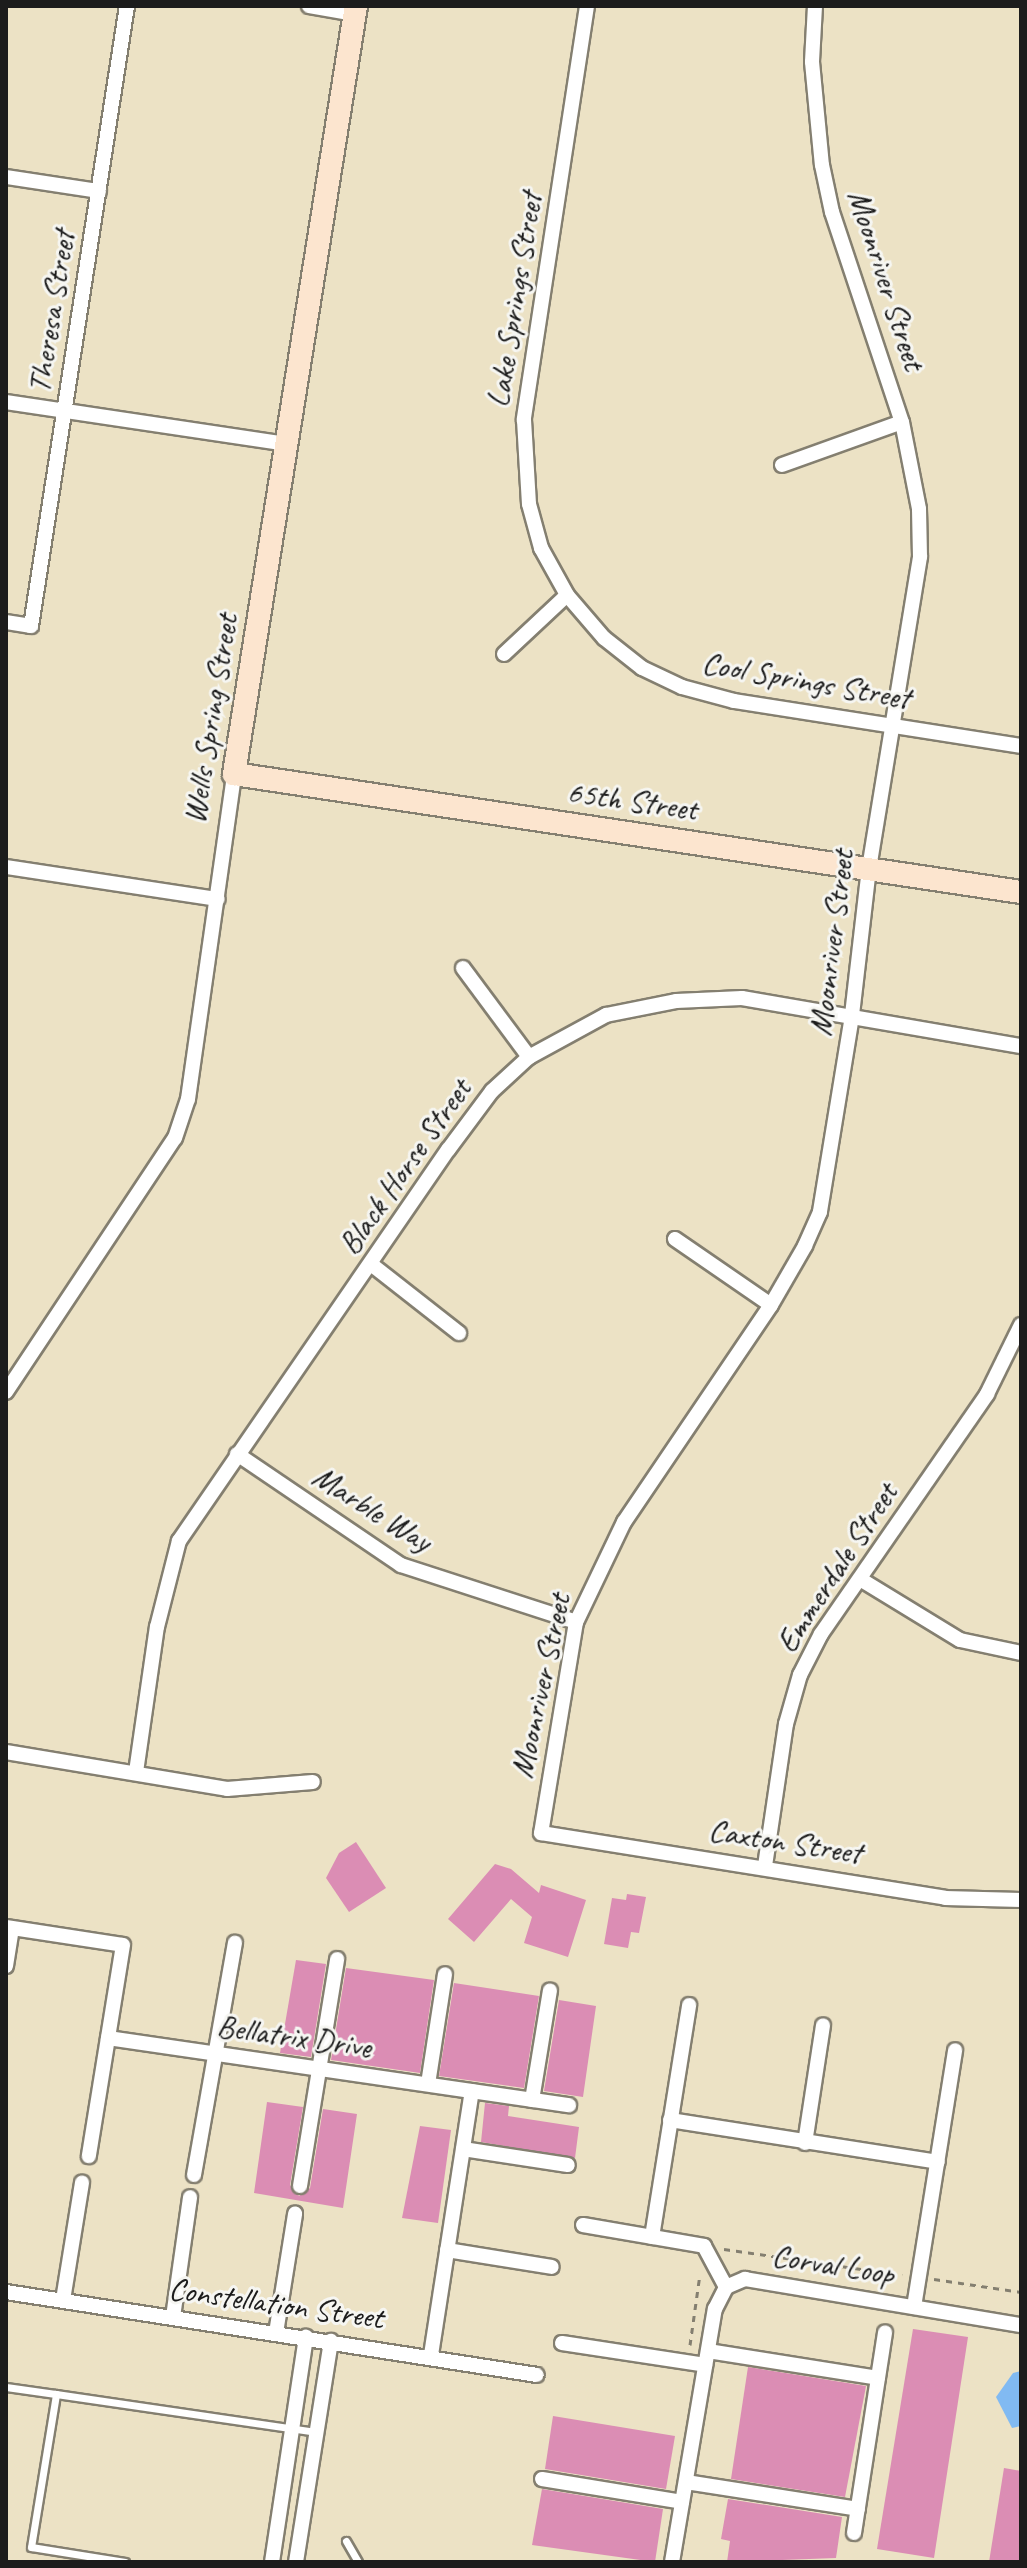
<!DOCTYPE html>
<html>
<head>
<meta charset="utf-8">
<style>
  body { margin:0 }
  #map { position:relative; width:1027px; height:2568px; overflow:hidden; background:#ece2c5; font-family:Caveat,sans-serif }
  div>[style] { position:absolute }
  .water>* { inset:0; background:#81baf2 }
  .building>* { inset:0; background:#db8db4 }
  .path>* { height:3px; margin-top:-1.5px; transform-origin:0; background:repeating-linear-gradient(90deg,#847f70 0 6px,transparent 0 12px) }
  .roads { filter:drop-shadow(2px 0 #847f70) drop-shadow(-2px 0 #847f70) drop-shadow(0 2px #847f70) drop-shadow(0 -2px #847f70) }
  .lane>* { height:7px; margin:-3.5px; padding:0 3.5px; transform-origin:3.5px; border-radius:3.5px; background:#fff }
  .street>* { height:14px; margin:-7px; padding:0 7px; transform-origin:7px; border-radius:7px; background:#fff }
  .secondary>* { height:22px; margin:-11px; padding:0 11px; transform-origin:11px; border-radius:11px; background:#fce5cf }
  span { translate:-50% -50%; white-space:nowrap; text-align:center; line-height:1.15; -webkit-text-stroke:6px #f6f6f2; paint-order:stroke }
  .street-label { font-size:32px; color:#1c1c1c }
  .frame { position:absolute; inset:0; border:8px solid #1c1c1c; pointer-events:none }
</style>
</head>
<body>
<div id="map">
  <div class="water">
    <div style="clip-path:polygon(1021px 2371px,1021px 2426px,1012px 2428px,996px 2397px,1013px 2373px)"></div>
  </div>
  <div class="building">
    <div style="clip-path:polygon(356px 1842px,386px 1888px,349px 1912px,326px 1878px,339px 1853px)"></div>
    <div style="clip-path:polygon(495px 1864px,511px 1869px,539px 1893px,541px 1885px,586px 1900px,568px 1957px,524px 1943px,532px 1917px,511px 1899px,474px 1942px,448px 1919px)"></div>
    <div style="clip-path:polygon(627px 1894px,646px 1897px,639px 1933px,631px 1932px,628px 1948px,604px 1944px,612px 1898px,626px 1900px)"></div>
    <div style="clip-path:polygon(296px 1960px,326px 1964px,311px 2057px,280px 2053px)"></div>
    <div style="clip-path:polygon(346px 1968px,434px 1980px,420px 2073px,331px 2060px)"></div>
    <div style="clip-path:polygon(454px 1983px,539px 1996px,524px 2088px,439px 2076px)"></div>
    <div style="clip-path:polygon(559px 2000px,596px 2006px,583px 2097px,544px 2091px)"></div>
    <div style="clip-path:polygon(267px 2102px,303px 2107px,290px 2185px,299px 2196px,310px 2188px,323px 2109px,357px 2114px,343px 2208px,254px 2193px)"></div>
    <div style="clip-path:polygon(485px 2103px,509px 2106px,508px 2116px,579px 2127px,575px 2158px,481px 2142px)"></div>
    <div style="clip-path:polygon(420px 2126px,451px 2130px,438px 2223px,402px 2218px)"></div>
    <div style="clip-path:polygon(913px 2329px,968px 2337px,934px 2558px,877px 2549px)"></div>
    <div style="clip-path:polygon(748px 2367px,866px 2386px,845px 2497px,731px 2479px)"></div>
    <div style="clip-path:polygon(553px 2416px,675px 2436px,666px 2489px,545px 2469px)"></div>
    <div style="clip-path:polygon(1004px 2468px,1021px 2471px,1021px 2562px,989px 2562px)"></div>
    <div style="clip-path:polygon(542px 2489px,663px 2509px,655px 2562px,532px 2545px)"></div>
    <div style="clip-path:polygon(728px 2499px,842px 2517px,836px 2558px,727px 2562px,730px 2541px,721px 2539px)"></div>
  </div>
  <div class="path">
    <div style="left:724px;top:2249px;width:180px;rotate:8.3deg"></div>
    <div style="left:934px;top:2279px;width:88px;rotate:8.5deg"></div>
    <div style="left:690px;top:2345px;width:72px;rotate:-82deg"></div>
  </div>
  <div class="roads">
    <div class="lane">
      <div style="left:6px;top:2387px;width:50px;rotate:8deg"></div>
      <div style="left:346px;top:2541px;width:24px;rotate:60deg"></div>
      <div style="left:125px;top:2562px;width:95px;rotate:-170.9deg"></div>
      <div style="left:31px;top:2547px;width:155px;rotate:-80.7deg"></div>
      <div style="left:56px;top:2394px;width:264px;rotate:8.3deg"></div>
    </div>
    <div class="street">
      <div style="left:309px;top:6px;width:47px;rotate:9.9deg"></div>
      <div style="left:587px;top:6px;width:419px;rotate:98.7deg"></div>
      <div style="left:524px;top:420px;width:84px;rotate:86.6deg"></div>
      <div style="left:529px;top:504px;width:46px;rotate:74.7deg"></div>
      <div style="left:541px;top:548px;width:54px;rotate:61deg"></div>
      <div style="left:567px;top:595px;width:57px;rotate:49.3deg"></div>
      <div style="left:604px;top:638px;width:48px;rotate:38.3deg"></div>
      <div style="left:642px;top:668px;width:44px;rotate:25.4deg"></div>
      <div style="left:682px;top:687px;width:54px;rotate:15.1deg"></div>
      <div style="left:734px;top:701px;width:291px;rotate:8.9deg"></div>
      <div style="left:815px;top:6px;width:56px;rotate:93.1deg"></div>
      <div style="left:812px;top:62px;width:103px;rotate:84.5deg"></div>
      <div style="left:822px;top:165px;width:48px;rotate:78deg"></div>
      <div style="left:832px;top:212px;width:221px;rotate:71.6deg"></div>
      <div style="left:902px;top:422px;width:89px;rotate:78.9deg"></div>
      <div style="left:919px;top:509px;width:48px;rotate:88.8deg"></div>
      <div style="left:920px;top:557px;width:315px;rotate:99.3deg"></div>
      <div style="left:869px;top:868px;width:149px;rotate:96.6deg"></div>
      <div style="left:852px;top:1016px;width:199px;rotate:99.3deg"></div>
      <div style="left:820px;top:1212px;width:37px;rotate:114deg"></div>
      <div style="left:805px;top:1246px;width:68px;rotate:120deg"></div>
      <div style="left:771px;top:1305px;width:262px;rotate:124.1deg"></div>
      <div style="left:624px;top:1522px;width:111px;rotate:115.6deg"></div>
      <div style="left:576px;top:1622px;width:214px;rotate:99.4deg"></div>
      <div style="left:541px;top:1833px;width:409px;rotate:9.1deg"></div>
      <div style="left:945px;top:1898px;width:76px;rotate:1.5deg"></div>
      <div style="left:6px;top:177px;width:94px;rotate:8.6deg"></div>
      <div style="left:6px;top:402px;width:283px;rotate:8.5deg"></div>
      <div style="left:782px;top:465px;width:127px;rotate:-19.7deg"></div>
      <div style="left:6px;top:622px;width:25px;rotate:9deg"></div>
      <div style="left:31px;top:626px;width:627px;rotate:-81.2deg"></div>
      <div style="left:504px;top:654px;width:86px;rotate:-43.1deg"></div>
      <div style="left:6px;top:867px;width:214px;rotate:8.6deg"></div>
      <div style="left:463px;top:968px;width:111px;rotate:53.4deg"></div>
      <div style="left:675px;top:1239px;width:116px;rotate:34.5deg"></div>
      <div style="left:371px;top:1264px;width:112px;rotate:38.1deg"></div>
      <div style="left:6px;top:1392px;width:305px;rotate:-56.4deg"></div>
      <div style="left:175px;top:1138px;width:41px;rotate:-71.6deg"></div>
      <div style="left:188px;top:1099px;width:328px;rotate:-81.9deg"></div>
      <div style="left:237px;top:1454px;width:198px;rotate:34.1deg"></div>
      <div style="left:401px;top:1565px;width:184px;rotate:18deg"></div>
      <div style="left:860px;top:1579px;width:117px;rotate:31.4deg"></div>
      <div style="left:960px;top:1640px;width:62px;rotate:12deg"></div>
      <div style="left:6px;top:1752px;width:224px;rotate:9.5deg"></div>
      <div style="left:227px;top:1789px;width:86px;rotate:-4.7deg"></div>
      <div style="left:136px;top:1772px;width:147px;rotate:-81.8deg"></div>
      <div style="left:157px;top:1627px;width:89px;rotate:-75.7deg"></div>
      <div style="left:179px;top:1541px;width:475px;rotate:-55.5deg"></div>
      <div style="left:448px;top:1150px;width:74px;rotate:-53.3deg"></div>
      <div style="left:492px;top:1091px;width:50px;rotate:-42.6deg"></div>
      <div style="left:529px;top:1057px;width:88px;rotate:-28.6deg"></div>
      <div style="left:606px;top:1015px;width:71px;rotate:-11.3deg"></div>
      <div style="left:676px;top:1001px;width:66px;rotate:-2.6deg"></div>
      <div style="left:742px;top:998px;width:283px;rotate:9.8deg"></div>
      <div style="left:765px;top:1866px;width:144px;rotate:-81.6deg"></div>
      <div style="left:786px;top:1724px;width:51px;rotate:-74.1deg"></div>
      <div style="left:800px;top:1675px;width:46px;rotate:-62.9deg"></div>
      <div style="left:821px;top:1634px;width:292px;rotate:-55.3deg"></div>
      <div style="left:987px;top:1394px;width:77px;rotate:-63.8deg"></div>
      <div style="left:6px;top:1927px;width:118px;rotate:8.7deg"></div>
      <div style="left:123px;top:1945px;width:214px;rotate:99.2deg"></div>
      <div style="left:6px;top:1966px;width:38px;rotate:-81deg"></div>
      <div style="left:108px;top:2038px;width:466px;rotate:8.3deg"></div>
      <div style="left:428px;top:2084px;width:111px;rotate:-81.2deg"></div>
      <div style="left:532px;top:2100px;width:111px;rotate:-80.7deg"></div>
      <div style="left:670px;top:2120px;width:271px;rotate:8.9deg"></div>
      <div style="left:805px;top:2143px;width:119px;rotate:-81.3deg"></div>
      <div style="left:463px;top:2149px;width:106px;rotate:8.7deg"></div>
      <div style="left:194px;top:2175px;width:236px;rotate:-80deg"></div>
      <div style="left:300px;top:2186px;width:230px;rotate:-80.7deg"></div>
      <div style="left:583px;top:2225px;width:123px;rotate:9.8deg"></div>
      <div style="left:704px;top:2246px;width:47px;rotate:61.8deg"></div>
      <div style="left:652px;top:2237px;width:235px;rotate:-80.9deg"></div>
      <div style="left:447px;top:2250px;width:106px;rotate:9.2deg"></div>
      <div style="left:6px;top:2292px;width:537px;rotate:8.88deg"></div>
      <div style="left:63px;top:2300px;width:119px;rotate:-80.8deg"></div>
      <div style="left:914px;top:2307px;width:260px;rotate:-80.9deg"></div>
      <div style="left:173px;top:2317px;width:121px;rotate:-81.9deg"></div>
      <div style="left:276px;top:2333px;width:121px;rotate:-80.9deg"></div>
      <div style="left:562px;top:2343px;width:145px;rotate:8.7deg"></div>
      <div style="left:708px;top:2351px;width:172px;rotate:9deg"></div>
      <div style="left:431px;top:2355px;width:267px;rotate:-81.2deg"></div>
      <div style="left:542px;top:2479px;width:142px;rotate:9.3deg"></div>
      <div style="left:686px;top:2482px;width:174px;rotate:8.9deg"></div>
      <div style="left:854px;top:2533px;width:203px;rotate:-81.2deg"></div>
      <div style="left:272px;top:2562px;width:228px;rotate:-81.4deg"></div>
      <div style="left:296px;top:2562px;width:224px;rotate:-81deg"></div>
      <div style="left:672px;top:2562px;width:257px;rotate:-80.4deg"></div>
      <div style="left:715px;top:2309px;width:25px;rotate:-63deg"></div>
      <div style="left:726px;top:2287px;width:21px;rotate:-23deg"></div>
      <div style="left:745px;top:2279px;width:280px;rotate:9.5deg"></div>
    </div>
    <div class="secondary">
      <div style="left:356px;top:6px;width:778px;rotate:99.03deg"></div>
      <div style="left:234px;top:774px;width:796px;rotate:8.53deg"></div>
    </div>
  </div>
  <div class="street-label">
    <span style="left:886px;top:280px;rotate:72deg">Moonriver Street</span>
    <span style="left:515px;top:300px;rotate:-81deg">Lake Springs Street</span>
    <span style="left:52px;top:312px;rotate:-81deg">Theresa Street</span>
    <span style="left:806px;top:681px;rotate:10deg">Cool Springs Street</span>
    <span style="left:211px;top:719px;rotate:-81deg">Wells Spring Street</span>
    <span style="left:632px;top:801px;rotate:8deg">65th Street</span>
    <span style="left:832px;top:943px;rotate:-83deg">Moonriver Street</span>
    <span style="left:405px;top:1167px;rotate:-55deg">Black Horse Street</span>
    <span style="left:372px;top:1509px;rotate:32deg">Marble Way</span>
    <span style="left:837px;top:1568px;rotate:-57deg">Emmerdale Street</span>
    <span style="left:541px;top:1686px;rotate:-78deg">Moonriver Street</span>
    <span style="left:785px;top:1842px;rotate:9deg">Caxton Street</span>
    <span style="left:294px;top:2037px;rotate:8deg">Bellatrix Drive</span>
    <span style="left:833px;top:2265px;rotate:9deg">Corval Loop</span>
    <span style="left:276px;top:2304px;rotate:8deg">Constellation Street</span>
  </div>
  <div class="frame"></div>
</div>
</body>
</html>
